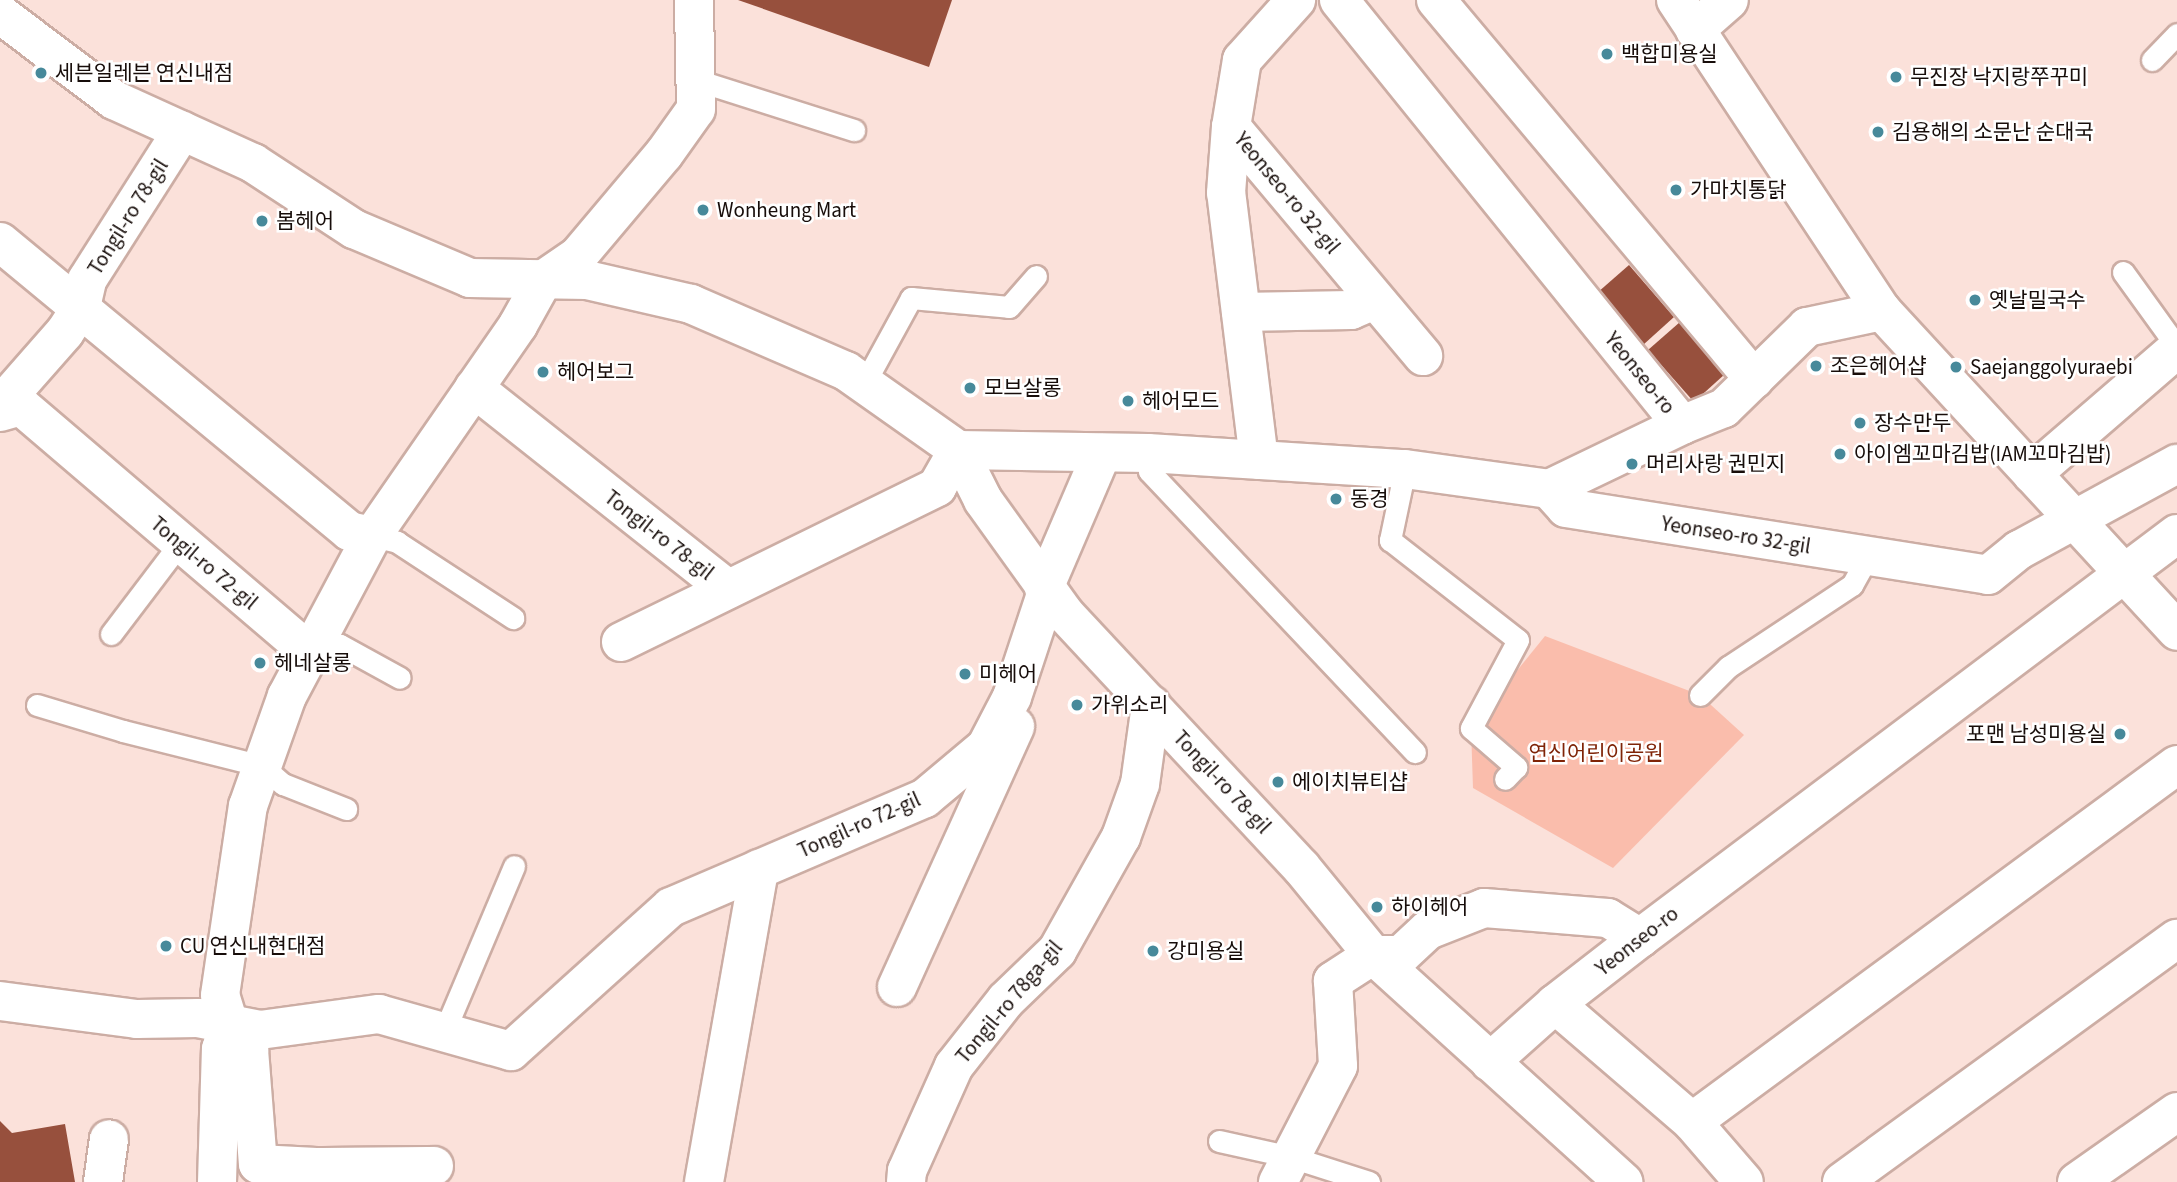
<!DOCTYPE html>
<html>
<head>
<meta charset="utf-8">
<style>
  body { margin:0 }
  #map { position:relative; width:2177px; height:1182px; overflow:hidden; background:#fbe1da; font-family:"Source Sans 3","Noto Sans KR",sans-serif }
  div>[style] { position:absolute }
  .green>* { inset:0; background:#fabdac }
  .building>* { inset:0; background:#97503d }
  .roads { filter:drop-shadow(2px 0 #ccada4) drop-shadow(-2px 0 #ccada4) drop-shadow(0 2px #ccada4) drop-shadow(0 -2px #ccada4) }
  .lane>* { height:21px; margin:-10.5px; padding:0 10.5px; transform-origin:10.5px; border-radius:10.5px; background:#fff }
  .street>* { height:38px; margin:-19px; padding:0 19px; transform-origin:19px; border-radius:19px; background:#fff }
  .secondary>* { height:38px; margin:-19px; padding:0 19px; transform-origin:19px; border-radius:19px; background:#fff }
  .dots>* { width:19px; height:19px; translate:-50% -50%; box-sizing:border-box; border:4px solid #fff; border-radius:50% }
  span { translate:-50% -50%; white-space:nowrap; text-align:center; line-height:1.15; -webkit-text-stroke:5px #fff; paint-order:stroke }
  .poi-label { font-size:21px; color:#170d0a }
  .left { translate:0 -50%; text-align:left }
  .right { translate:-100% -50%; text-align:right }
  .street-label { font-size:21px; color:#170d0a }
  .park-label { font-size:21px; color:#7f2407 }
</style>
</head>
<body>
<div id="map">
  <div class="green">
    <div style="clip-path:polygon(1545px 636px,1700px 695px,1744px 735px,1613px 868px,1473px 788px,1471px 728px)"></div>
  </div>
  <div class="building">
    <div style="clip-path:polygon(738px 0,952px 0,929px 67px)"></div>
    <div style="clip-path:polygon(1629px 265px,1674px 317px,1643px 345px,1597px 293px)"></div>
    <div style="clip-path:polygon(1680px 322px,1725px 374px,1694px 402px,1648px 350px)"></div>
    <div style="clip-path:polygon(0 1121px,12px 1133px,65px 1124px,75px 1182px,0 1182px)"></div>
  </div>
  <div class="roads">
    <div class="lane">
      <div style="left:2152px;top:60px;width:36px;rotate:-46deg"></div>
      <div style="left:696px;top:80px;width:166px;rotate:17.6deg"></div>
      <div style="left:2123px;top:272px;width:92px;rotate:54.2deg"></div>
      <div style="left:864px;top:384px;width:98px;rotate:-61.3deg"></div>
      <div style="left:911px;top:298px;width:98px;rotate:5.2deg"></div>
      <div style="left:1009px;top:307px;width:41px;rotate:-48.9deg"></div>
      <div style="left:1148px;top:453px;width:18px;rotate:87deg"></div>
      <div style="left:1149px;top:471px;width:387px;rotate:46.6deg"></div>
      <div style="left:1405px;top:469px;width:73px;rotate:101.9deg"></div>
      <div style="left:1390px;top:540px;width:162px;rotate:38deg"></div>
      <div style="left:1518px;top:640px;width:100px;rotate:118.1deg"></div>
      <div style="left:1471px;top:728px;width:60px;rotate:40.9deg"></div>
      <div style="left:1516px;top:767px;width:16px;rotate:133deg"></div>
      <div style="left:372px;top:536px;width:26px;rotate:13deg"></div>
      <div style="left:397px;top:542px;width:139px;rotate:33.2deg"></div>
      <div style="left:111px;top:634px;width:114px;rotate:-52.8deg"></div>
      <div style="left:310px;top:653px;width:31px;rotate:-15deg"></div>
      <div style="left:340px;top:645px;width:68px;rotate:28.8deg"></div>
      <div style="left:1700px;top:695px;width:40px;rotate:-45deg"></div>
      <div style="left:1728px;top:667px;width:149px;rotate:-33.5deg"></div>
      <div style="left:1852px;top:585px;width:33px;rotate:-61deg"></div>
      <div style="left:37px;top:705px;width:90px;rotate:16.8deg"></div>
      <div style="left:123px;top:731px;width:143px;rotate:14.1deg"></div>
      <div style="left:262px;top:766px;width:28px;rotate:41deg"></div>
      <div style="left:283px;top:784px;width:68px;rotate:21.6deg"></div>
      <div style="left:444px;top:1032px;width:180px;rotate:-67.1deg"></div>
      <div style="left:1219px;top:1141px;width:74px;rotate:12.5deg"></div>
      <div style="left:1291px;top:1157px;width:82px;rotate:17.8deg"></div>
    </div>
    <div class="street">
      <div style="left:1339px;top:0;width:546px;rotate:51.09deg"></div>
      <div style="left:1436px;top:0;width:495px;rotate:50deg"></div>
      <div style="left:0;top:14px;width:143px;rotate:37deg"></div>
      <div style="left:114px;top:100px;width:153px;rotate:24.4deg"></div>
      <div style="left:253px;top:163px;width:121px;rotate:33.2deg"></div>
      <div style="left:354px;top:229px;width:126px;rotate:22.9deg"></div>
      <div style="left:470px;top:278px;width:117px;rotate:1deg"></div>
      <div style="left:587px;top:280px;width:107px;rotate:13deg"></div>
      <div style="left:691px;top:304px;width:169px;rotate:23.4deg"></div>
      <div style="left:846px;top:371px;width:137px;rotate:35.2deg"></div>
      <div style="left:958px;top:450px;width:56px;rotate:63.4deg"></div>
      <div style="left:983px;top:500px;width:140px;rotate:54.3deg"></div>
      <div style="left:1065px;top:614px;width:346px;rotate:47deg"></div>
      <div style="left:1301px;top:867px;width:114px;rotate:50.7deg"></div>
      <div style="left:1373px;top:955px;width:48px;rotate:147deg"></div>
      <div style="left:1333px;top:981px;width:85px;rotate:86.6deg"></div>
      <div style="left:1338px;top:1066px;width:131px;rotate:117.3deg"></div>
      <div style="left:1695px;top:30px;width:45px;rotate:-41.4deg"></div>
      <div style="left:1231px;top:127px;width:299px;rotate:50deg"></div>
      <div style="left:0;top:242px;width:453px;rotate:39.6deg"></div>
      <div style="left:349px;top:531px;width:24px;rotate:12deg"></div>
      <div style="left:1241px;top:312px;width:110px;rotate:-1deg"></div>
      <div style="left:1351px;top:310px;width:26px;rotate:-23deg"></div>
      <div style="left:474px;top:388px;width:324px;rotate:38.4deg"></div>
      <div style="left:0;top:406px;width:98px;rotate:-48.7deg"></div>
      <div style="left:65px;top:332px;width:30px;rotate:-57deg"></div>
      <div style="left:81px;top:307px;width:28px;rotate:-77deg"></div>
      <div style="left:87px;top:280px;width:177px;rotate:-57.5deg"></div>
      <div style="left:0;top:412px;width:22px;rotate:-16deg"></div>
      <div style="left:21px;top:406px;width:380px;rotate:40.5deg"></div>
      <div style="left:1259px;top:460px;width:269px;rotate:-97deg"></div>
      <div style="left:1226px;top:193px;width:66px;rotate:-85.7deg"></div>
      <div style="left:1231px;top:127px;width:68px;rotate:-80.7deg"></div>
      <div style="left:1242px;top:60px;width:81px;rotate:-48deg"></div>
      <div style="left:2032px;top:474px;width:191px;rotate:-40.8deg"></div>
      <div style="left:1549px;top:489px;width:148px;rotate:-25.7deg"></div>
      <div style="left:1682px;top:425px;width:45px;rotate:-22deg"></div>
      <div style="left:1724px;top:408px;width:116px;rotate:-44.3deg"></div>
      <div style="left:1807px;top:327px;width:77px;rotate:-12deg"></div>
      <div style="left:1044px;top:588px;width:147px;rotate:-66.8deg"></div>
      <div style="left:621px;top:642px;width:352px;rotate:-26.1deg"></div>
      <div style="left:937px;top:487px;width:43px;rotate:-60.4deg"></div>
      <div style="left:958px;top:450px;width:190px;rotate:0.9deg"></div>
      <div style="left:1148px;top:453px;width:257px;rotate:3.6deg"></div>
      <div style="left:1405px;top:469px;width:145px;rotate:7.9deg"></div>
      <div style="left:1549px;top:489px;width:25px;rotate:48deg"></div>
      <div style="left:1566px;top:508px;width:427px;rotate:9deg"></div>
      <div style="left:1988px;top:575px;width:40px;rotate:-39deg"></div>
      <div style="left:2019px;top:550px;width:180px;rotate:-28.6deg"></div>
      <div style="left:1373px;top:955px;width:338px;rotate:42.2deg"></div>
      <div style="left:1373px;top:955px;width:28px"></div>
      <div style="left:1401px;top:955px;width:37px;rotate:-43deg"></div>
      <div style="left:1428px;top:930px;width:60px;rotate:-21.4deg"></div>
      <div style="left:1484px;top:908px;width:124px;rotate:4.6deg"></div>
      <div style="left:1608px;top:918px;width:38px;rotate:32deg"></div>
      <div style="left:897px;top:987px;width:286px;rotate:-65.6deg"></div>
      <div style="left:0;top:1001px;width:138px;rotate:7.5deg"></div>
      <div style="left:137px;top:1019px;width:61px;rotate:-0.9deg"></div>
      <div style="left:198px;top:1018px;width:63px;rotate:11deg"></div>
      <div style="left:260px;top:1030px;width:120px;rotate:-7.7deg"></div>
      <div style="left:379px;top:1014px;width:137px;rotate:15.7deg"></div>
      <div style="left:511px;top:1051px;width:215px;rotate:-42deg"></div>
      <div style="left:671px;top:907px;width:276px;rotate:-23.2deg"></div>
      <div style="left:925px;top:798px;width:80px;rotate:-39.9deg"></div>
      <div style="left:986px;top:747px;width:56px;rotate:-62.5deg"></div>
      <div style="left:1012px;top:697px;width:112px;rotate:-71.7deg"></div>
      <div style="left:1555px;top:1004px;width:181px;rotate:40.7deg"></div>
      <div style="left:1692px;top:1122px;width:79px;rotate:49.1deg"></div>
      <div style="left:229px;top:1024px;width:33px;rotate:52deg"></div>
      <div style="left:249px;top:1050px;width:114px;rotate:85.5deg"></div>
      <div style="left:258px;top:1164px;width:58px;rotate:3deg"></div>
      <div style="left:316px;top:1167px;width:118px;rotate:-0.5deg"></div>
      <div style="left:1490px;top:1062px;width:87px;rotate:-41.7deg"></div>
      <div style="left:1555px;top:1004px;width:108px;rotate:-37.8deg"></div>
      <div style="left:1640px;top:938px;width:672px;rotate:-36.96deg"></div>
      <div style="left:1692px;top:1122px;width:602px;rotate:-36.36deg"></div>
      <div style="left:103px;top:1182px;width:43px;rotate:-82.1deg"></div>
      <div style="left:217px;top:1182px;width:133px;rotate:-88.3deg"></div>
      <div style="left:221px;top:1049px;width:26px;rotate:-72deg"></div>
      <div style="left:229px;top:1024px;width:30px;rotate:-107deg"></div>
      <div style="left:220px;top:995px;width:191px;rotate:-81.6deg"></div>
      <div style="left:248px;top:806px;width:117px;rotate:-70.5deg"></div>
      <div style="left:287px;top:696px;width:181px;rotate:-62deg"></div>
      <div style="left:372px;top:536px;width:257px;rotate:-55.3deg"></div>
      <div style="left:518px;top:325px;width:51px;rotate:-60.9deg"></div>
      <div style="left:543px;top:280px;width:42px;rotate:-34.4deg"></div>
      <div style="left:578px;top:256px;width:133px;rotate:-49.9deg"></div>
      <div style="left:664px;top:154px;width:55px;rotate:-54.6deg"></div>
      <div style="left:696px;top:109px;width:109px;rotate:-91.1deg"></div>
      <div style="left:704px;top:1182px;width:318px;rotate:-80deg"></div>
      <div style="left:906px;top:1182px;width:11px;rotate:-85deg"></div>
      <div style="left:907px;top:1171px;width:115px;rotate:-65.9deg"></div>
      <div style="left:954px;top:1066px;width:84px;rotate:-51.8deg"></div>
      <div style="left:1006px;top:1000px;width:71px;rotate:-43.9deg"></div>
      <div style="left:1057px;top:951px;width:131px;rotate:-60.7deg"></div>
      <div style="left:1121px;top:837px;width:56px;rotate:-70.3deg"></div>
      <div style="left:1140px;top:784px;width:80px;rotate:-82.1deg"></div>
      <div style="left:1842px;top:1182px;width:414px;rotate:-36deg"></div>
      <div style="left:2077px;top:1182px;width:122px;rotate:-35deg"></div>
    </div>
    <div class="secondary">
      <div style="left:1676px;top:0;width:373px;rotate:56.5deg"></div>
      <div style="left:1882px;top:311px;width:435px;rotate:47.3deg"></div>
    </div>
  </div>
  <div class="dots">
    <div style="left:1607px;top:54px;background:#47899a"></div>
    <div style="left:41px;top:73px;background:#47899a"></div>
    <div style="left:1896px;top:77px;background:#47899a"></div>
    <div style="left:1878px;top:132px;background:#47899a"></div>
    <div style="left:1676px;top:190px;background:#47899a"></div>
    <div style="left:703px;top:210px;background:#47899a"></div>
    <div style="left:262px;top:221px;background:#47899a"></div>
    <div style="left:1975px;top:300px;background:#47899a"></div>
    <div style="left:1816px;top:366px;background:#47899a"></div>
    <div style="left:1956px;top:367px;background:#47899a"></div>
    <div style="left:543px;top:372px;background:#47899a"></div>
    <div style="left:970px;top:388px;background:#47899a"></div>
    <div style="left:1128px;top:401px;background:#47899a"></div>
    <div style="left:1860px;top:423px;background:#47899a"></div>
    <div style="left:1840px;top:454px;background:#47899a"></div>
    <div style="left:1632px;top:464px;background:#47899a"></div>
    <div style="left:1336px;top:499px;background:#47899a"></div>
    <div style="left:260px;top:663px;background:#47899a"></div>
    <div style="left:965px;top:674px;background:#47899a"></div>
    <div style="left:1077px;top:705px;background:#47899a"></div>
    <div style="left:2120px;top:734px;background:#47899a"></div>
    <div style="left:1278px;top:782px;background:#47899a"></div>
    <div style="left:1377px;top:907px;background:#47899a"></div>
    <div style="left:166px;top:946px;background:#47899a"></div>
    <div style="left:1153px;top:951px;background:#47899a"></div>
  </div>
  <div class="poi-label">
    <span class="left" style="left:1621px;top:54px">백합미용실</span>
    <span class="left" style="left:55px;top:73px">세븐일레븐 연신내점</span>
    <span class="left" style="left:1910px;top:77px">무진장 낙지랑쭈꾸미</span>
    <span class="left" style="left:1892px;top:132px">김용해의 소문난 순대국</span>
    <span class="left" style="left:1690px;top:190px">가마치통닭</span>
    <span class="left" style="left:717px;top:210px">Wonheung Mart</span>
    <span class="left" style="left:276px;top:221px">봄헤어</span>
    <span class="left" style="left:1989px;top:300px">옛날밀국수</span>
    <span class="left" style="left:1830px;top:366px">조은헤어샵</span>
    <span class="left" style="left:1970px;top:367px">Saejanggolyuraebi</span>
    <span class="left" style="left:557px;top:372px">헤어보그</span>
    <span class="left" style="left:984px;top:388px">모브살롱</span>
    <span class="left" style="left:1142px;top:401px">헤어모드</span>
    <span class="left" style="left:1874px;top:423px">장수만두</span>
    <span class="left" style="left:1854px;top:454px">아이엠꼬마김밥(IAM꼬마김밥)</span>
    <span class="left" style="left:1646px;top:464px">머리사랑 권민지</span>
    <span class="left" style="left:1350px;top:499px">동경</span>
    <span class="left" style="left:274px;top:663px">헤네살롱</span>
    <span class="left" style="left:979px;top:674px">미헤어</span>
    <span class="left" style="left:1091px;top:705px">가위소리</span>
    <span class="right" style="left:2106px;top:734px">포맨 남성미용실</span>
    <span class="left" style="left:1292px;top:782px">에이치뷰티샵</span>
    <span class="left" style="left:1391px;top:907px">하이헤어</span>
    <span class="left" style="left:180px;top:946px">CU 연신내현대점</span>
    <span class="left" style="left:1167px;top:951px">강미용실</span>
  </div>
  <div class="street-label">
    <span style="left:1287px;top:193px;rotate:50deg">Yeonseo-ro 32-gil</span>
    <span style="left:128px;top:217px;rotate:-58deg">Tongil-ro 78-gil</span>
    <span style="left:1640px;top:373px;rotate:51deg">Yeonseo-ro</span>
    <span style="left:659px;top:535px;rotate:38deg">Tongil-ro 78-gil</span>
    <span style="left:1736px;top:535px;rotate:9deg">Yeonseo-ro 32-gil</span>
    <span style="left:204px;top:563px;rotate:40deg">Tongil-ro 72-gil</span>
    <span style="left:1222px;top:782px;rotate:47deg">Tongil-ro 78-gil</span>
    <span style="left:859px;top:825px;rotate:-24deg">Tongil-ro 72-gil</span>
    <span style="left:1637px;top:941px;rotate:-38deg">Yeonseo-ro</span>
    <span style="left:1009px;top:1002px;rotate:-50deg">Tongil-ro 78ga-gil</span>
  </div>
  <div class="park-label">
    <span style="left:1596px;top:753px">연신어린이공원</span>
  </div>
</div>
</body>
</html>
